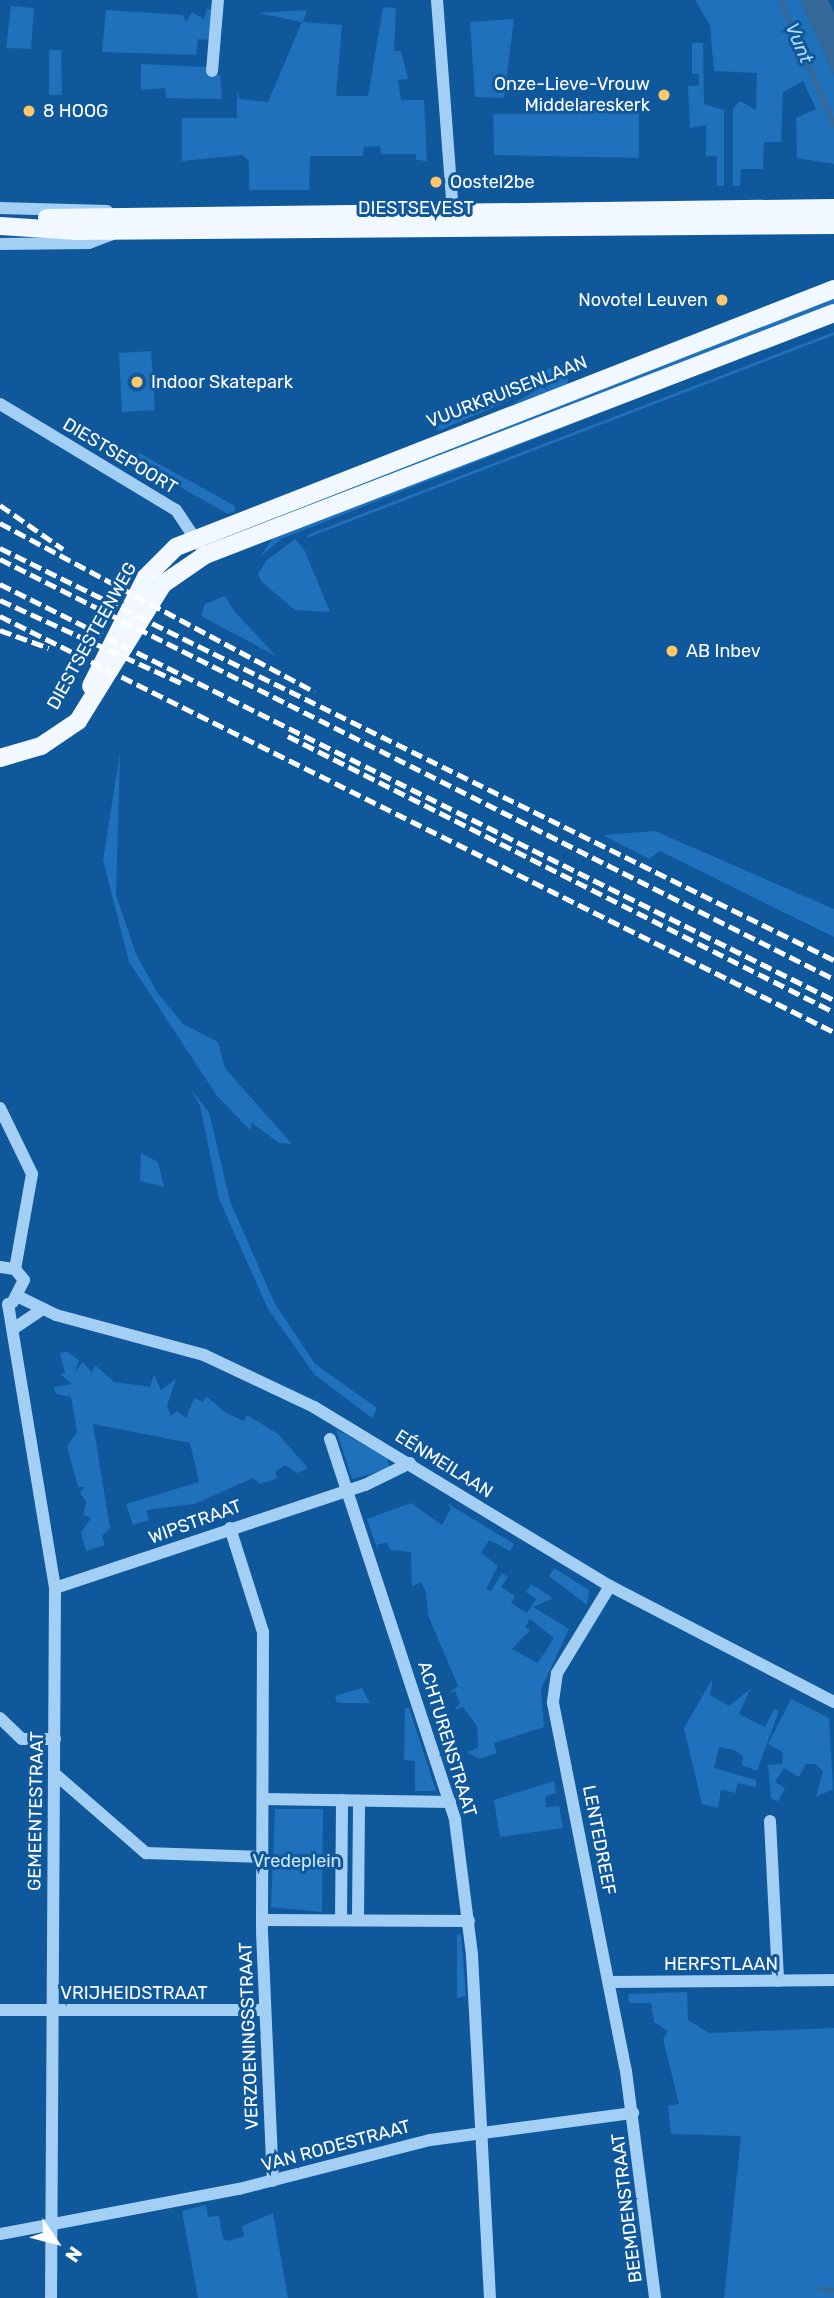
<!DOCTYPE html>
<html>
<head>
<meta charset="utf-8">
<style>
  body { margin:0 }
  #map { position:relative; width:834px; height:2298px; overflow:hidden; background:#10589c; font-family:Rubik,sans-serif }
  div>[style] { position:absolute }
  .green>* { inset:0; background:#1e71ba }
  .water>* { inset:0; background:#34699a }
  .stream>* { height:4.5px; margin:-2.25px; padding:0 2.25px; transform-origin:2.25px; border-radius:2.25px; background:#34699a }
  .minor>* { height:12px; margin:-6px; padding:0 6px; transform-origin:6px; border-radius:6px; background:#a4cff5 }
  .major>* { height:18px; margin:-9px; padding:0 9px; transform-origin:9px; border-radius:9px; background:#f2f8ff }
  .rail>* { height:4.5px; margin-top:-2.25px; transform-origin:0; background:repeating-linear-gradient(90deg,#fff 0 12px,transparent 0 17px) }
  .dots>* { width:19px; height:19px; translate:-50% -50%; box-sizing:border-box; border:4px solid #10589c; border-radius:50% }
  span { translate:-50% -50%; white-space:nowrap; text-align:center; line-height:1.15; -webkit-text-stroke:6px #10589c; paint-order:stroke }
  .poi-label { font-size:18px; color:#fff }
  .right { translate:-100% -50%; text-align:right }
  .left { translate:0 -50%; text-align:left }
  .street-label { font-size:18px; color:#fff }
  .park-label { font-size:18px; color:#cce7fe }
  .water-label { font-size:19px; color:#b0d9fb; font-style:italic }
  .north { position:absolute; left:21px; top:2207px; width:70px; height:70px; -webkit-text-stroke:5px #10589c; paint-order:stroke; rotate:125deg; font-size:19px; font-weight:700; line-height:28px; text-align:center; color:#fff }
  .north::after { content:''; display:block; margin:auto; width:24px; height:32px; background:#fff; clip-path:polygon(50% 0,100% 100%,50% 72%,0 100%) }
</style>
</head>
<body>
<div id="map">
  <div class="green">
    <div style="clip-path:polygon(695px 0,800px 0,834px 75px,834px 164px,797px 158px,796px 118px,816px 109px,803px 81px,783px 92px,781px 142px,764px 142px,763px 169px,741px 169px,740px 186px,733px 186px,733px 109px,740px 101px,756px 110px,757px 73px,714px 71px,710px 25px)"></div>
    <div style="clip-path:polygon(11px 6px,34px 8px,31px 49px,6px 48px)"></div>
    <div style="clip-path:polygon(383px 7px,396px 8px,394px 51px,401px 51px,408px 79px,398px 80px,401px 100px,424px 100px,427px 161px,416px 160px,416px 154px,381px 154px,380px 146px,364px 147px,363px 156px,310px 156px,309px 190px,249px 190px,249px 161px,242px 155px,182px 161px,182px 118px,237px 118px,237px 92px,240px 99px,268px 102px,302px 22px,258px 13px,307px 10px,303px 22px,342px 25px,336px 96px,368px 96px)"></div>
    <div style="clip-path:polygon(207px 9px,212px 9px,210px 40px,198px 39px,196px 55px,102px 52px,106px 10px,183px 15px,186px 22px,192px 12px,204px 19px)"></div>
    <div style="clip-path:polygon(514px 19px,504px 98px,475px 97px,470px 22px)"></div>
    <div style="clip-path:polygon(692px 43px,703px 43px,704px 104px,724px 110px,724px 186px,717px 186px,717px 156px,706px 156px,706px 125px,690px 128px,688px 86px,699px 86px,699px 74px,692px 74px)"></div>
    <div style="clip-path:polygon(49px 50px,61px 50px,62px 95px,49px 95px)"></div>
    <div style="clip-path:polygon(141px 64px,206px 67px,206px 74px,220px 75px,222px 99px,166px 98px,165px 88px,141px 90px)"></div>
    <div style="clip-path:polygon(592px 103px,639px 103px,639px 158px,494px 155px,493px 114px,591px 113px)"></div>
    <div style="clip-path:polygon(834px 295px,834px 307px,237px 533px,421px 458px)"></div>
    <div style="clip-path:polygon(834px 321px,281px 539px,260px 557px,273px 538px)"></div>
    <div style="clip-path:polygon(834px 332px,834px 335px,307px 538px,307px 535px)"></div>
    <div style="clip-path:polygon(151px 351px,155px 410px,122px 412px,119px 353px)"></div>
    <div style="clip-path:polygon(567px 364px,568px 384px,507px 407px,545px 385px,438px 431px,436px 426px,473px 412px,476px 401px,519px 382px,527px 386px,547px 377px,547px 369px)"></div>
    <div style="clip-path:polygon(139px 453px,235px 506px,235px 511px,228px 514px,134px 461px)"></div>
    <div style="clip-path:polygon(295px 539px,304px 549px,330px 612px,295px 610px,261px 581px,258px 574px,267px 560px)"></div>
    <div style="clip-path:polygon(225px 596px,235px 612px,276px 656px,201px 616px,205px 604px)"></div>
    <div style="clip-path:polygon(120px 753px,116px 895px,136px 954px,157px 992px,183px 1024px,218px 1042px,225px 1068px,292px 1144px,279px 1143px,252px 1123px,250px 1130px,217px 1096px,129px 962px,103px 860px)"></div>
    <div style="clip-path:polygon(655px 831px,834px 909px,834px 937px,660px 851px,649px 859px,603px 835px)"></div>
    <div style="clip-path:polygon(191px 1090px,209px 1112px,230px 1201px,274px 1302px,315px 1364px,377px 1408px,372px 1418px,315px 1375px,268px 1309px,219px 1199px,200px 1106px)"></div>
    <div style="clip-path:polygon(141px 1153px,158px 1162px,164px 1187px,140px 1181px)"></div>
    <div style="clip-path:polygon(67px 1352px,79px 1360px,75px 1372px,83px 1362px,92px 1373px,95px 1365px,114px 1382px,150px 1387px,154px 1374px,161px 1390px,176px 1379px,167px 1406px,171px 1416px,177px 1411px,186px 1418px,194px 1398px,203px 1402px,206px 1396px,226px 1413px,244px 1421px,247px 1415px,278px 1434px,308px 1468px,297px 1473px,285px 1465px,275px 1472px,278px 1478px,260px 1484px,253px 1478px,194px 1504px,153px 1509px,146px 1511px,149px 1520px,133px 1525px,126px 1504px,199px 1482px,190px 1443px,93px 1424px,110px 1528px,102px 1536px,105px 1545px,86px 1551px,81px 1533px,91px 1518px,83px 1515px,86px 1502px,80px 1492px,85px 1487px,78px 1487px,67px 1446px,77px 1432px,71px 1397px,56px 1394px,54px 1387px,72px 1384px,60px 1374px,65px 1373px,60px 1353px)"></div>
    <div style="clip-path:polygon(336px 1429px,387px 1458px,390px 1469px,352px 1479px)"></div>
    <div style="clip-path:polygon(evenodd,445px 1502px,514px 1544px,510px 1551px,489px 1540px,481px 1553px,498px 1566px,486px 1589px,491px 1591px,502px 1573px,508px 1577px,501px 1587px,515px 1596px,511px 1603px,527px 1613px,536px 1599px,526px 1592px,531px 1584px,553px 1598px,533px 1607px,569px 1629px,541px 1689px,544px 1727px,494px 1743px,497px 1753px,479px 1759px,467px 1752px,478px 1748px,477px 1726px,463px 1707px,454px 1710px,460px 1703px,455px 1691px,448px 1694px,458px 1686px,428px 1615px,426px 1592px,421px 1582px,412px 1586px,411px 1552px,390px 1550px,387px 1542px,377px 1545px,379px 1554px,367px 1519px,411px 1503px,442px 1525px,451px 1508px,445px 1502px,530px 1619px,554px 1638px,538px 1663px,512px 1649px,530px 1630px,525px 1627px,530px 1619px)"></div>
    <div style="clip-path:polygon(554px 1568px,589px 1590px,587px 1605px,549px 1576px)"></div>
    <div style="clip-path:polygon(713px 1678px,710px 1695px,729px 1706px,750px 1689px,739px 1714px,765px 1727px,774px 1709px,779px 1711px,757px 1771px,742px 1765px,743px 1756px,734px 1750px,719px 1747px,714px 1768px,756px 1780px,756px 1787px,738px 1783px,735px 1793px,721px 1790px,718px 1808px,702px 1804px,684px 1728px)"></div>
    <div style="clip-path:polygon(362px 1688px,370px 1703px,337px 1703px,335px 1696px)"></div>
    <div style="clip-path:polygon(791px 1699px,829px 1718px,833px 1789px,816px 1797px,823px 1771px,815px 1764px,806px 1764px,799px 1777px,784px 1768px,775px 1782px,785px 1788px,778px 1801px,771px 1799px,768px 1765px,782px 1764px,783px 1752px,768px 1744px)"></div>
    <div style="clip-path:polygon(405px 1708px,409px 1708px,436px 1791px,415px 1791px,415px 1761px,404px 1760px)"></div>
    <div style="clip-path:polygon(554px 1781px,556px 1793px,545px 1796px,546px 1807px,559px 1806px,563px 1828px,500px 1837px,494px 1800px)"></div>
    <div style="clip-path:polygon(275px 1809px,323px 1809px,322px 1912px,271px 1907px)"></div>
    <div style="clip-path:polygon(461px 1934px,466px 1996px,457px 1998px,457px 1935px)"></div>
    <div style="clip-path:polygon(687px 1992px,688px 2020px,709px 2033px,834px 2028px,834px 2298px,724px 2298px,741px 2136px,671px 2134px,668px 2106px,679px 2104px,663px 2039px,668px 2031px,654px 2022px,651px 2003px,629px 2003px,628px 1994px)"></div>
    <div style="clip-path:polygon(206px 2205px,208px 2217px,219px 2216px,223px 2239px,229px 2241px,244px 2236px,242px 2226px,273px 2213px,288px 2298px,198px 2298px,182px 2211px)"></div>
  </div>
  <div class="water">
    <div style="clip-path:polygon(800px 0,828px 0,834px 12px,834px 75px)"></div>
  </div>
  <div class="stream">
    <div style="left:781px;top:0;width:136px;rotate:67deg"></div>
    <div style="left:817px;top:2288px;width:17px;rotate:7deg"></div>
  </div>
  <div class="minor">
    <div style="left:437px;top:0;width:212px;rotate:85.7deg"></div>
    <div style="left:212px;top:71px;width:71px;rotate:-85.2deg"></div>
    <div style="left:0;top:208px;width:107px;rotate:1.6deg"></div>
    <div style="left:0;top:244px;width:89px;rotate:-0.6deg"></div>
    <div style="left:89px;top:243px;width:25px;rotate:-21deg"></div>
    <div style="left:0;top:404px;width:205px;rotate:31.1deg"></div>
    <div style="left:176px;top:510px;width:43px;rotate:56.3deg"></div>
    <div style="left:0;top:1108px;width:73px;rotate:64.1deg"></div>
    <div style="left:32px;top:1174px;width:97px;rotate:100.1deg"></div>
    <div style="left:0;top:1267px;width:15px;rotate:8deg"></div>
    <div style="left:15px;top:1269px;width:14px;rotate:51deg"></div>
    <div style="left:24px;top:1280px;width:25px;rotate:117deg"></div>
    <div style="left:19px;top:1297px;width:41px;rotate:25.9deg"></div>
    <div style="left:56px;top:1315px;width:153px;rotate:15.1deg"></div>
    <div style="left:204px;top:1355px;width:122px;rotate:25.3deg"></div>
    <div style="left:314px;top:1407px;width:346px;rotate:31.2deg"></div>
    <div style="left:610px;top:1586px;width:252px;rotate:27.4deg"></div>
    <div style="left:8px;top:1304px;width:288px;rotate:80.6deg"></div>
    <div style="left:55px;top:1588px;width:710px;rotate:90.32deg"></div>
    <div style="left:13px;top:1329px;width:34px;rotate:-34deg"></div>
    <div style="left:330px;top:1439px;width:401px;rotate:71.8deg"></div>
    <div style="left:455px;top:1820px;width:136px;rotate:82.8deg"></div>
    <div style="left:472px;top:1955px;width:343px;rotate:87deg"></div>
    <div style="left:230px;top:1528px;width:109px;rotate:72.4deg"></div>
    <div style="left:263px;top:1632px;width:297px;rotate:90.2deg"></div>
    <div style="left:610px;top:1586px;width:102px;rotate:121.3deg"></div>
    <div style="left:557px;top:1673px;width:30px;rotate:98deg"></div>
    <div style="left:553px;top:1703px;width:375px;rotate:78.8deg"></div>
    <div style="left:626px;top:2071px;width:229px;rotate:82.7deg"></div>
    <div style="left:55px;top:1588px;width:327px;rotate:-18.4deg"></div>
    <div style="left:365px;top:1485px;width:50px;rotate:-26.1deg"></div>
    <div style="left:0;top:1718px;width:30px;rotate:44deg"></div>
    <div style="left:22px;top:1739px;width:33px"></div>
    <div style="left:55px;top:1774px;width:121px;rotate:41deg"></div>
    <div style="left:146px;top:1853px;width:117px;rotate:2deg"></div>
    <div style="left:263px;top:1799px;width:187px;rotate:0.9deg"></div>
    <div style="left:770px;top:1821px;width:160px;rotate:87.1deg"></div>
    <div style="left:262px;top:1920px;width:207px;rotate:0.3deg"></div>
    <div style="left:341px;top:1920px;width:120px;rotate:-89.5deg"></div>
    <div style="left:358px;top:1920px;width:119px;rotate:-89.5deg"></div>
    <div style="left:262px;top:1932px;width:249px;rotate:87.5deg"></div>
    <div style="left:609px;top:1982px;width:225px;rotate:-0.5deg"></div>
    <div style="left:0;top:2010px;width:261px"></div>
    <div style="left:0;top:2234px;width:243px;rotate:-10.7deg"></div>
    <div style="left:239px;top:2189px;width:197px;rotate:-14.4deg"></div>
    <div style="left:430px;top:2140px;width:205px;rotate:-7.6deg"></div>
  </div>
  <div class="major">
    <div style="left:47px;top:218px;width:787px;rotate:-0.73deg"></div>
    <div style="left:0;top:226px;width:77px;rotate:3.7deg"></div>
    <div style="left:77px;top:231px;width:757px;rotate:-0.45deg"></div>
    <div style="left:91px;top:686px;width:122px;rotate:-63.2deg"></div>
    <div style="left:146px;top:577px;width:42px;rotate:-45deg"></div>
    <div style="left:176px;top:547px;width:707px;rotate:-21.41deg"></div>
    <div style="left:0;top:758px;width:43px;rotate:-16.3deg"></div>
    <div style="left:41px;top:746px;width:45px;rotate:-34deg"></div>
    <div style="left:78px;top:721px;width:161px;rotate:-58.2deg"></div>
    <div style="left:163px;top:584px;width:51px;rotate:-34.6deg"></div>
    <div style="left:205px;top:555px;width:674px;rotate:-21.04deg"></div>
  </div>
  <div class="rail">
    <div style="left:0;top:505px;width:77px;rotate:34.9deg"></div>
    <div style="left:0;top:523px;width:357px;rotate:28.2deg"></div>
    <div style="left:0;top:548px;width:930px;rotate:26.29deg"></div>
    <div style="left:0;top:559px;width:934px;rotate:26.73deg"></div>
    <div style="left:0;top:584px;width:932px;rotate:26.51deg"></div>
    <div style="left:0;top:600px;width:199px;rotate:24.6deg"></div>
    <div style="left:0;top:616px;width:932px;rotate:26.51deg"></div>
    <div style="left:0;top:630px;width:52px;rotate:20.2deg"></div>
    <div style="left:288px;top:736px;width:612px;rotate:26.82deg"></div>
  </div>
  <div class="dots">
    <div style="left:664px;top:95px;background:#ffc768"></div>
    <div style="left:29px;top:111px;background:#ffc768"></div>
    <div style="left:436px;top:182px;background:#ffc768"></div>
    <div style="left:722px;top:300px;background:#ffc768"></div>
    <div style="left:137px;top:382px;background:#ffc768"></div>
    <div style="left:672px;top:651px;background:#ffc768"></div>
  </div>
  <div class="poi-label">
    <span class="right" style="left:650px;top:95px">Onze-Lieve-Vrouw<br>Middelareskerk</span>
    <span class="left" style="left:43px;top:111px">8 HOOG</span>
    <span class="left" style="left:450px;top:182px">Oostel2be</span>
    <span class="right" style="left:708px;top:300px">Novotel Leuven</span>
    <span class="left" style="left:151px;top:382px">Indoor Skatepark</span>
    <span class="left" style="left:686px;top:651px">AB Inbev</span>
  </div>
  <div class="street-label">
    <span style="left:416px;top:208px">DIESTSEVEST</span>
    <span style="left:507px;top:392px;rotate:-21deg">VUURKRUISENLAAN</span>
    <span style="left:120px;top:456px;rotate:31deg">DIESTSEPOORT</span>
    <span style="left:92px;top:636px;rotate:-61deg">DIESTSESTEENWEG</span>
    <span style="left:444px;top:1464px;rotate:32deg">EÉNMEILAAN</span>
    <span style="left:195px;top:1522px;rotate:-20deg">WIPSTRAAT</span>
    <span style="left:447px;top:1739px;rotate:73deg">ACHTURENSTRAAT</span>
    <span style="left:36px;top:1811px;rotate:-89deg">GEMEENTESTRAAT</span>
    <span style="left:599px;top:1840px;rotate:79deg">LENTEDREEF</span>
    <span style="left:721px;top:1964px">HERFSTLAAN</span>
    <span style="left:134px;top:1993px">VRIJHEIDSTRAAT</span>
    <span style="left:249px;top:2036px;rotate:-92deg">VERZOENINGSSTRAAT</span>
    <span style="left:336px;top:2146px;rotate:-15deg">VAN RODESTRAAT</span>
    <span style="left:627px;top:2208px;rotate:-97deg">BEEMDENSTRAAT</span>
  </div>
  <div class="park-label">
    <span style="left:297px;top:1861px">Vredeplein</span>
  </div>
  <div class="water-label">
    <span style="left:799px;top:43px;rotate:67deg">Vunt</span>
  </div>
  <div class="north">N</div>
</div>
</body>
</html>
